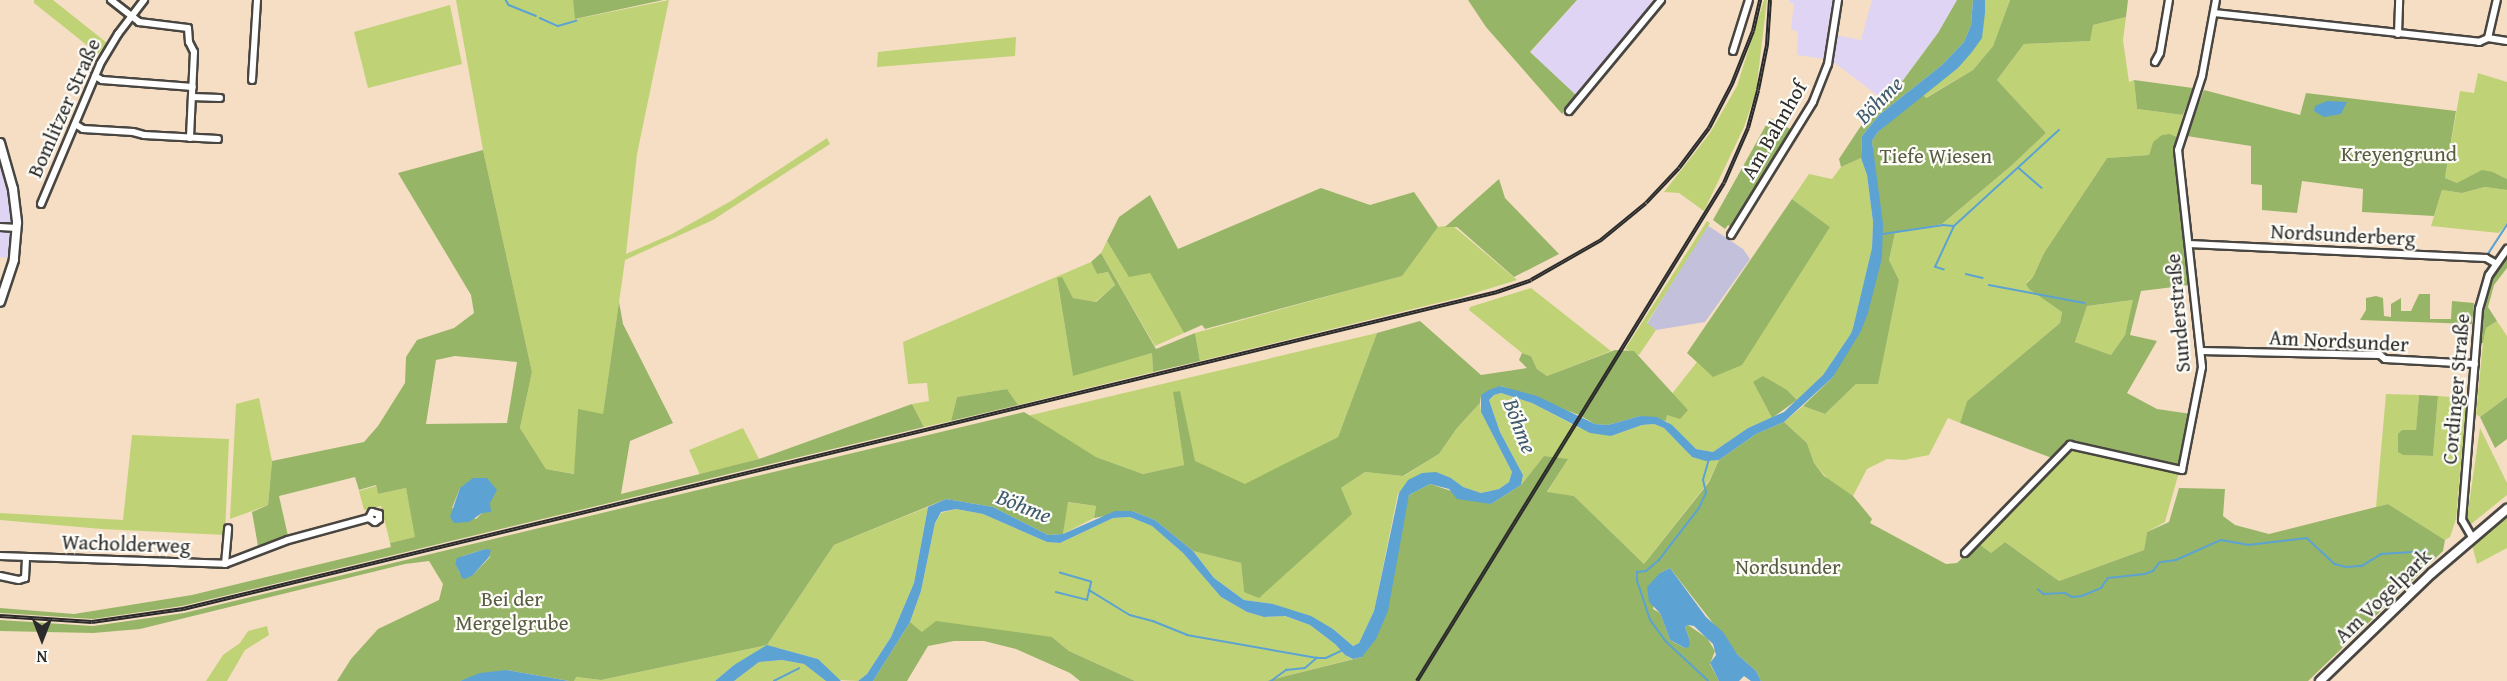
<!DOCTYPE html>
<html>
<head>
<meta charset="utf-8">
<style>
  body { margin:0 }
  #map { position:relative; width:2507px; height:681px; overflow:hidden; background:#f5dec4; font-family:"Gentium Book Plus",serif }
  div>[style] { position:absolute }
  .built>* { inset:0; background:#dfd4f4 }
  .industrial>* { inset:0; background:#c3c0db }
  .green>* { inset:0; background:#bfd376 }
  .forest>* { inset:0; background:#97b567 }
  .water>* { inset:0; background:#5ca2d2 }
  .stream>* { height:1.5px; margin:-0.75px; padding:0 0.75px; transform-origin:0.75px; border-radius:0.75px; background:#5ca2d2 }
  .roads { filter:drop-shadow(2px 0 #494642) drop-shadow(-2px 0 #494642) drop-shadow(0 2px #494642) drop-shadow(0 -2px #494642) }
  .minor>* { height:6px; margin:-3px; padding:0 3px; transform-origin:3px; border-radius:3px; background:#fff }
  .tertiary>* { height:8px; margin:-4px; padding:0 4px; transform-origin:4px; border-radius:4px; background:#fff }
  .rail>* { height:4px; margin-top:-2px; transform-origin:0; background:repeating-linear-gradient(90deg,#fdfcf7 0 4.5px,#2b2b2b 0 9px); box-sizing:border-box; border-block:2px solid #2b2b2b }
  span { translate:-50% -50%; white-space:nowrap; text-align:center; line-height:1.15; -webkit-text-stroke:4.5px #fdfcf7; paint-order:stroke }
  .street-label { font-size:21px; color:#2b2b2b }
  .park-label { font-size:21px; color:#575d42 }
  .water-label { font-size:22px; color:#3f5b6e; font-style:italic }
  .north { position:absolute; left:12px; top:609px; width:60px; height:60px; -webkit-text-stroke:4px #fdfcf7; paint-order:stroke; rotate:180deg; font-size:16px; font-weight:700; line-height:24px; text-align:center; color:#2b2b2b }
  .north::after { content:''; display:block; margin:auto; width:21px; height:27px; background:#2b2b2b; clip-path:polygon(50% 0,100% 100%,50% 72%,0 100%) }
</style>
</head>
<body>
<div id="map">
  <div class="built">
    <div style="clip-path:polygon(1577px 0,1658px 0,1577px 96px,1530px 53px)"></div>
    <div style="clip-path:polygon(1790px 0,1835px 0,1830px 34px,1861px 40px,1872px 0,1957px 0,1938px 33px,1898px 87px,1876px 103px,1878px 96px,1826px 56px,1825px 59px,1797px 55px,1798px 32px,1791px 29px,1794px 3px,1790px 3px)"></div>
    <div style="clip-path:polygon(0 154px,7px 177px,12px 218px,10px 258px,0 257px)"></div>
  </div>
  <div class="industrial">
    <div style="clip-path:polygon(1707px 225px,1743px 249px,1750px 259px,1705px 322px,1656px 330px,1647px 324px)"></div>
  </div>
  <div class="green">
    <div style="clip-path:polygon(34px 0,53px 0,107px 43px,98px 54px,34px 3px)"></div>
    <div style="clip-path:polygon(456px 0,573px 0,576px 19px,669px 0,637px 154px,626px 254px,672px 234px,731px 201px,827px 138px,830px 144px,713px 220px,625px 260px,603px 415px,578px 410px,575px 474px,546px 469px,520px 428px,532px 372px,483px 150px)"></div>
    <div style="clip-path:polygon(1764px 0,1767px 0,1756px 92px,1744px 127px,1704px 211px,1679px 193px,1664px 192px,1710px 133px,1737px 86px)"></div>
    <div style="clip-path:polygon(1985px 0,2010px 0,1993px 46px,1973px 70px,1925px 98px,1922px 94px,1958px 68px,1985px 13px)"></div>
    <div style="clip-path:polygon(450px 5px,462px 64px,368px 88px,354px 32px)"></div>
    <div style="clip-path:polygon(2126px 17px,2123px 40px,2129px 82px,2134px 80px,2137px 109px,2183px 115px,2177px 137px,2170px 134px,2153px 142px,2149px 155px,2107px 158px,2044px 253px,2033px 277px,2026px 283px,2062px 312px,2060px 323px,1967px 401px,1960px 423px,1948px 418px,1929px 455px,1904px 460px,1887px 459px,1867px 469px,1853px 496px,1831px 483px,1814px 463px,1807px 443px,1784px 422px,1803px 406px,1825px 414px,1856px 384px,1899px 280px,1889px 260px,1895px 233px,1942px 224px,2011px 166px,2046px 133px,1997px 80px,2024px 44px,2089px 41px,2093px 25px)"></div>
    <div style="clip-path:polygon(1016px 37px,1015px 56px,877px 67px,878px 52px)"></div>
    <div style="clip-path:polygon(2478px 73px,2507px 82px,2507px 179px,2493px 172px,2457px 183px,2445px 178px,2460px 91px,2474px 93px)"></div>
    <div style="clip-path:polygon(1861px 158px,1867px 175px,1873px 222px,1872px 249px,1852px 332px,1823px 375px,1797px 400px,1789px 392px,1753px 382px,1772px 418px,1748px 428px,1713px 452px,1696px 449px,1666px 421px,1667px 414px,1688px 410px,1671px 395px,1697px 362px,1713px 376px,1830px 227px,1792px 199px,1809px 174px,1832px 179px,1841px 167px)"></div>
    <div style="clip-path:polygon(2485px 187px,2507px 190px,2507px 223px,2499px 233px,2431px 226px,2442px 190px,2462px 193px)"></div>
    <div style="clip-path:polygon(1707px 221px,1710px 223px,1647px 323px,1656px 330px,1639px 355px,1625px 349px)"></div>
    <div style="clip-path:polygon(1452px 225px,1517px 280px,1462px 297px,1200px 361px,1195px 333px,1401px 276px,1438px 227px)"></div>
    <div style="clip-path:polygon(1107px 241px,1129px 276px,1150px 272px,1184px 333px,1155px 346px,1101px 253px)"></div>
    <div style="clip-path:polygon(1091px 262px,1097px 274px,1108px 272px,1115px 285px,1095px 302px,1073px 298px,1062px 278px,1057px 279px,1073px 375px,1152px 353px,1153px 372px,1018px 405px,1007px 389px,957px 397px,951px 421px,924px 427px,912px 404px,929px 401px,927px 383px,908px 384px,903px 342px)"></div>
    <div style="clip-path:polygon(1531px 288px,1611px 351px,1547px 376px,1537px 369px,1531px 356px,1522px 353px,1469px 310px,1470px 307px)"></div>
    <div style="clip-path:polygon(2134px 300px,2125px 335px,2111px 355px,2075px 342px,2087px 306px)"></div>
    <div style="clip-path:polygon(2497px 321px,2507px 336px,2507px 397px,2480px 417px,2476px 414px,2483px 343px,2486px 328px)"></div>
    <div style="clip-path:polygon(1377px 333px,1338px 437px,1245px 485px,1195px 462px,1173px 392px,1184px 465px,1143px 474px,1096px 457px,1027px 416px)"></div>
    <div style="clip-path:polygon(1501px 393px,1532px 403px,1579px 428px,1611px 436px,1642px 425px,1654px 424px,1664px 428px,1692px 457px,1719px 460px,1709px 481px,1644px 564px,1574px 496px,1547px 493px,1567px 460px,1544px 456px,1521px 485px,1523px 475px,1500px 432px,1489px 400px,1494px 395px)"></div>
    <div style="clip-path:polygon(2386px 394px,2419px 395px,2416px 431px,2402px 430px,2398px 451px,2403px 455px,2433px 456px,2438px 396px,2467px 398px,2456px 519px,2450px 537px,2445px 540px,2388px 504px,2376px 507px)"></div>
    <div style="clip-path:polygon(259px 398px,272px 461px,268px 505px,230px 519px,236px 404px)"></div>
    <div style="clip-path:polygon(1480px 403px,1481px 412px,1512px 472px,1509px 482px,1499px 489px,1481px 493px,1462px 487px,1451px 478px,1398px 493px,1374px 611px,1359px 643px,1353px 646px,1333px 629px,1273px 604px,1244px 600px,1214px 578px,1193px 551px,1241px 563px,1244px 592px,1341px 488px,1365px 472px,1404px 476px,1439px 454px,1457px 428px)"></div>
    <div style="clip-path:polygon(743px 428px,759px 459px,700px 475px,689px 450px)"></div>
    <div style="clip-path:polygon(2480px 428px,2507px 483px,2507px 495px,2470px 525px,2467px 518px)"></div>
    <div style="clip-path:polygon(132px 435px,229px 439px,225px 535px,102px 529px,0 520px,0 513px,123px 520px)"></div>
    <div style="clip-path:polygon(2070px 448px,2179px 472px,2165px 522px,2147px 532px,2144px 550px,2059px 581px,2005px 542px,1991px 553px,1978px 543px)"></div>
    <div style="clip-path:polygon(376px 486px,378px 494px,406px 488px,416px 537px,390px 543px,381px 506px,364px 510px,359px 491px)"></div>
    <div style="clip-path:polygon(1067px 502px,1096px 506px,1094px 518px,1063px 534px)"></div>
    <div style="clip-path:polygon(928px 507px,914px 583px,891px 637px,867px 674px,858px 681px,838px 680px,818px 659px,778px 648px,734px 665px,715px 681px,574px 681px,575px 677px,601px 680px,767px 645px,834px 545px)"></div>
    <div style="clip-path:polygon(956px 509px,983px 514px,1047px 542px,1060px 543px,1113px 518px,1130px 517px,1152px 526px,1183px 553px,1221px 597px,1247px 612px,1264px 617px,1284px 616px,1310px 625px,1335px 644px,1345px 655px,1353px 659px,1266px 681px,1135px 681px,1069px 651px,1052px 637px,922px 632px,910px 622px,921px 591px,935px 523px,941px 513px)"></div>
    <div style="clip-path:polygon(2507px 513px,2507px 548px,2477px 564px,2471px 541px)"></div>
    <div style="clip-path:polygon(267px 626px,269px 635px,245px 650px,227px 681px,206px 681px,223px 655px,240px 643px,248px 631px)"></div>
    <div style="clip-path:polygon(782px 660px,804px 664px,826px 681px,734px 681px,759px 662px)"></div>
  </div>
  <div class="forest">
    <div style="clip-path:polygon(573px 0,663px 0,575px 19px)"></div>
    <div style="clip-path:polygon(1468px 0,1577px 0,1530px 52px,1577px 96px,1562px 114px,1486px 27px)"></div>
    <div style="clip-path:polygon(1957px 0,1973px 0,1971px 25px,1964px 42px,1942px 65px,1879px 115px,1862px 136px,1861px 158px,1841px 167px,1839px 159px,1876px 103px,1898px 87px,1938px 33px)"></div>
    <div style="clip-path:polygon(2010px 0,2128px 0,2126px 17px,2093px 25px,2090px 41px,2024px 44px,1997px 80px,2046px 133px,2011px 166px,1942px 224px,1895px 233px,1889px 260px,1899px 280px,1878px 384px,1856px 384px,1825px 414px,1803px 406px,1833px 377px,1882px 258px,1872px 141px,1878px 132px,1922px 94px,1926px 98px,1973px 70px,1993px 46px)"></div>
    <div style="clip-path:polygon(2134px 80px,2193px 88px,2183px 115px,2137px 109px)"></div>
    <div style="clip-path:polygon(2204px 90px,2300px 115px,2306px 93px,2456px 111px,2445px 178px,2457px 183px,2482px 170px,2493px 172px,2507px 179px,2507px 190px,2485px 187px,2462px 193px,2442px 190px,2434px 216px,2362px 212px,2363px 189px,2302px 181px,2297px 213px,2262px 210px,2262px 185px,2251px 184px,2251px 146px,2187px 136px)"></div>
    <div style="clip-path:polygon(1770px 118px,1794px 131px,1732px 228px,1728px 225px,1725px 229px,1713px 220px)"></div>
    <div style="clip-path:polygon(evenodd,2170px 134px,2177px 137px,2175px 166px,2190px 285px,2141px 291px,2130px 335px,2157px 341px,2127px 393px,2157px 409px,2191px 414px,2179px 467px,2069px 442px,2052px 458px,1960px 423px,1967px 401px,2060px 323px,2062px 312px,2029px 289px,2026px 284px,2033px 277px,2044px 253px,2107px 158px,2149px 155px,2153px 142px,2162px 135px,2170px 134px,2133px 300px,2125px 335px,2111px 355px,2075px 342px,2087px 306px,2133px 300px)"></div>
    <div style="clip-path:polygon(evenodd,483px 150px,532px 372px,520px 428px,546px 469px,574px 474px,578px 409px,603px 414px,619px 302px,623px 324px,673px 423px,630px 441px,621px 494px,759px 459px,912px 404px,924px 427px,182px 606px,93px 619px,0 613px,0 608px,74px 614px,192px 595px,391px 547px,390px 543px,415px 537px,406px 488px,378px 494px,376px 485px,359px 490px,355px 477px,279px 496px,288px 536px,258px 546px,252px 512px,268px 505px,272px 461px,364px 442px,378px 426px,405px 383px,406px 357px,417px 340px,454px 328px,474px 313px,471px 295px,398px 173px,483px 150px,455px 356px,517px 362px,507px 423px,426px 424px,436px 360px,455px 356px,483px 150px,460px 488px,482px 513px,476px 519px,452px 508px,460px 488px)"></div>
    <div style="clip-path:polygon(1499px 179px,1505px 198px,1559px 254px,1514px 277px,1457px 227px,1445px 227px)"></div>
    <div style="clip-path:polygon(1321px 188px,1370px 205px,1414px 192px,1438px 227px,1402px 276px,1205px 329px,1202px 325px,1184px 333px,1150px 273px,1129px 277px,1107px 241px,1119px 217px,1150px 195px,1178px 249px)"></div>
    <div style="clip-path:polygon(1792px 199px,1830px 227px,1742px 365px,1713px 377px,1687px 353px)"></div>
    <div style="clip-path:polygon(1101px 253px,1156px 349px,1195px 333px,1200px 361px,1153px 372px,1152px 353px,1073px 376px,1057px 278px,1062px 277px,1073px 298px,1096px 302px,1115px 285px,1108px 272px,1097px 274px,1091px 262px)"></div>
    <div style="clip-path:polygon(2507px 255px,2507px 268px,2494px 285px,2488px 307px,2497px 321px,2486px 328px,2483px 343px,2479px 343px,2488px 286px)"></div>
    <div style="clip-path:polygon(2419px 294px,2430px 294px,2430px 319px,2451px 319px,2452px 301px,2474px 303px,2472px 324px,2360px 320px,2366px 310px,2366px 298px,2376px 296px,2383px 298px,2384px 316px,2391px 317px,2391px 304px,2401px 298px,2401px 311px,2411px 311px)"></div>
    <div style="clip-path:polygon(evenodd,1420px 321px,1481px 375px,1527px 368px,1519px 360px,1522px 353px,1531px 356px,1537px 369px,1547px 376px,1615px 350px,1634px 351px,1688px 410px,1680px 419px,1667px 415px,1666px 421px,1640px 416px,1608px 425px,1595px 424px,1579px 415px,1501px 386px,1481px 395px,1480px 403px,1457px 428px,1439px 454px,1403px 476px,1365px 472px,1341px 488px,1352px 514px,1259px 598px,1244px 592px,1241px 563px,1193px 551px,1155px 520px,1132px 511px,1094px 518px,1096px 506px,1068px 502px,1063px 534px,1048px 535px,993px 507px,946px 499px,834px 545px,767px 645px,601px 680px,576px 677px,574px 681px,569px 681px,507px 670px,460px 681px,337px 681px,351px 659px,378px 629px,439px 600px,443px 584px,429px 561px,405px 564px,140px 629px,93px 633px,0 631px,0 620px,93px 626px,184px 613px,1024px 412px,1096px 457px,1143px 474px,1184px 465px,1173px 392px,1180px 391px,1195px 461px,1245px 484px,1338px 437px,1377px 333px,1420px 321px,485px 549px,490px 557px,473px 575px,460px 574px,455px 562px,463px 556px,485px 549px)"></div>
    <div style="clip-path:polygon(1763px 376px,1787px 390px,1797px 400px,1772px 418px,1753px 382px)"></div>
    <div style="clip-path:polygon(1007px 389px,1018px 405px,951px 421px,957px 397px)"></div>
    <div style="clip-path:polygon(2419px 395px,2438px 396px,2433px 456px,2403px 455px,2398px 452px,2398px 434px,2402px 430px,2416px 430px)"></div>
    <div style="clip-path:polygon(2507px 397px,2507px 439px,2495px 448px,2480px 417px)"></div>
    <div style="clip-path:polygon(1784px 422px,1807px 443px,1814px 463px,1824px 476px,1853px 496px,1872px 519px,1870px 523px,1946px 564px,1957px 563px,1978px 543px,1991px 553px,2005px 542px,2059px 581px,2144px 550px,2147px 532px,2169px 522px,2179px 488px,2225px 489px,2223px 516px,2235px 525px,2269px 534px,2388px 504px,2445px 540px,2443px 551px,2308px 681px,1761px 681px,1756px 671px,1737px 654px,1670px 568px,1660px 573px,1653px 609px,1660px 613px,1670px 640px,1675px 643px,1685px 648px,1690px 641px,1685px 627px,1688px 625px,1707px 638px,1715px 651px,1710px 664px,1719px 681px,1266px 681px,1362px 657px,1409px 495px,1430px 484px,1491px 504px,1521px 485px,1544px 456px,1568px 459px,1547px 492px,1574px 496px,1644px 564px,1709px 482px,1719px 460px,1756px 434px)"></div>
    <div style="clip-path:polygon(936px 621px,1052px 637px,1069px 651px,1135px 681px,1080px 681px,1070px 673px,1016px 649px,984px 641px,954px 641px,928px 646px,907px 681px,873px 681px,910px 622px,922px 632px)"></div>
  </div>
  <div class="water">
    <div style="clip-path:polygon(1973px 0,1985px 0,1985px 13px,1982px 38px,1972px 52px,1958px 68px,1878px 132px,1872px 141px,1883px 224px,1882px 258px,1868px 313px,1861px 331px,1833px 377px,1784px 422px,1756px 434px,1719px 460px,1706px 461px,1692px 457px,1664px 428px,1654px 424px,1642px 425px,1611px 436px,1590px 433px,1532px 403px,1501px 393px,1494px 395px,1489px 400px,1500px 432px,1523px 475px,1521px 485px,1491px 504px,1457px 499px,1449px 489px,1430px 484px,1409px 495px,1388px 611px,1376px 639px,1362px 657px,1353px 659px,1345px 655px,1335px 644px,1310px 625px,1285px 616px,1264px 617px,1247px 612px,1221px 597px,1183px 553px,1152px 526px,1130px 517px,1113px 518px,1060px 543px,1047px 542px,983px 514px,956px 509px,941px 512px,935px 523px,921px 591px,910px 622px,873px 681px,858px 681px,867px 674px,891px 637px,914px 583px,928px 507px,946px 499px,993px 507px,1048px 535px,1063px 534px,1115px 511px,1132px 511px,1155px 520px,1193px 551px,1214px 578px,1244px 600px,1273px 604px,1311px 616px,1333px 629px,1353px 646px,1359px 643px,1374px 611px,1399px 493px,1408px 480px,1422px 473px,1436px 472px,1451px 478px,1463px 487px,1481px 493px,1499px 489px,1509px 482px,1512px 472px,1481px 412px,1481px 395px,1489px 390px,1500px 386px,1537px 396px,1595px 424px,1608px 425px,1640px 416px,1657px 417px,1672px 425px,1696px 449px,1713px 452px,1748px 428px,1784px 412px,1823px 375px,1852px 332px,1872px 248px,1873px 222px,1867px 175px,1861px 158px,1862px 136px,1879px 115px,1942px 65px,1964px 42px,1971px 25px)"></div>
    <div style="clip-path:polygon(2327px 101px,2347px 102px,2341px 114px,2324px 117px,2314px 111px,2315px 106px)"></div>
    <div style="clip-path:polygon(473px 478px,487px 478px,497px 490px,490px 503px,491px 512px,482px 513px,469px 522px,454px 523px,450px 517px,460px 488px)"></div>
    <div style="clip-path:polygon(485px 549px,491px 550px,489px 557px,473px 575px,465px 579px,462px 578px,455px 563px,457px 558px)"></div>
    <div style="clip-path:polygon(1670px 568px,1706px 617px,1723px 632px,1737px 654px,1756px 671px,1761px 681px,1751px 681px,1744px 676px,1739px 681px,1719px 681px,1710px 663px,1716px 655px,1713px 644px,1694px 626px,1688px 625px,1685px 627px,1690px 641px,1689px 647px,1685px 648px,1670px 640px,1660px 613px,1649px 602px,1647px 587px,1660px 573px)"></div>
    <div style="clip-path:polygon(767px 645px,818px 659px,841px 681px,826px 681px,804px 664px,782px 660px,759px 662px,734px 681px,715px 681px,734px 665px)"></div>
    <div style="clip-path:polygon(507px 670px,569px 681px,460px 681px,480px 673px)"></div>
  </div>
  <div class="stream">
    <div style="left:506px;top:0;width:6px;rotate:59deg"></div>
    <div style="left:509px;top:5px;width:29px;rotate:22deg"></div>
    <div style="left:540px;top:18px;width:20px;rotate:24deg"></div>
    <div style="left:558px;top:26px;width:19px;rotate:-16deg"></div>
    <div style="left:2019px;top:168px;width:30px;rotate:41deg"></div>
    <div style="left:1883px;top:234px;width:61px;rotate:-8.5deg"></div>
    <div style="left:1943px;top:225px;width:10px;rotate:6deg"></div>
    <div style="left:2488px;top:254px;width:35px;rotate:-57deg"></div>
    <div style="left:1944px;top:270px;width:9px;rotate:-162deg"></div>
    <div style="left:1935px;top:267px;width:45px;rotate:-65.1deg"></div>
    <div style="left:1954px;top:226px;width:142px;rotate:-42.4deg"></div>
    <div style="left:1966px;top:274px;width:17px;rotate:13deg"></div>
    <div style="left:1989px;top:285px;width:97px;rotate:10.7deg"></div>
    <div style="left:2162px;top:562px;width:14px;rotate:-8deg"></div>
    <div style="left:2176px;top:560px;width:49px;rotate:-24deg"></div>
    <div style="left:2221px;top:540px;width:27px;rotate:10deg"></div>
    <div style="left:2248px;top:545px;width:59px;rotate:-6.8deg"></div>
    <div style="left:2307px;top:538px;width:38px;rotate:43deg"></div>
    <div style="left:2335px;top:564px;width:11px;rotate:15deg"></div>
    <div style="left:2346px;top:567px;width:16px;rotate:-4deg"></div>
    <div style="left:2362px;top:566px;width:22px;rotate:-32deg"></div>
    <div style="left:2381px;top:554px;width:47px;rotate:-3.7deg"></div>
    <div style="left:2038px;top:589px;width:8px;rotate:40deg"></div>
    <div style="left:2044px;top:594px;width:21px;rotate:-3deg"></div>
    <div style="left:2065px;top:593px;width:8px;rotate:30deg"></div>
    <div style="left:2072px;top:597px;width:10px;rotate:-6deg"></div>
    <div style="left:2082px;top:596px;width:21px;rotate:-23deg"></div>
    <div style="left:2101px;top:588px;width:12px;rotate:-55deg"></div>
    <div style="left:2108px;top:578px;width:37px;rotate:-6deg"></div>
    <div style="left:2145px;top:574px;width:9px;rotate:-21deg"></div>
    <div style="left:2153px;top:571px;width:11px;rotate:-52deg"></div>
    <div style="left:1089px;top:590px;width:48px;rotate:31.4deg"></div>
    <div style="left:1130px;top:615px;width:24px;rotate:15deg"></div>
    <div style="left:1153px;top:621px;width:37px;rotate:22deg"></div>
    <div style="left:1187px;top:635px;width:132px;rotate:10deg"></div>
    <div style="left:1317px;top:658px;width:9px"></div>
    <div style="left:1326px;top:658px;width:17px;rotate:-25deg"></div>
    <div style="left:1056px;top:592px;width:32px;rotate:14deg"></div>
    <div style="left:1087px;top:600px;width:18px;rotate:-77deg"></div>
    <div style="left:1091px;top:582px;width:32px;rotate:-164deg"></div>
    <div style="left:774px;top:681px;width:28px;rotate:-27deg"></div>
    <div style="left:1271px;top:681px;width:19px;rotate:-36deg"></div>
    <div style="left:1286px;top:670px;width:19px;rotate:-6deg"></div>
    <div style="left:1305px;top:668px;width:16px;rotate:-40deg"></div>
    <div style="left:1708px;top:681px;width:57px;rotate:-137.1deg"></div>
    <div style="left:1666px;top:642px;width:27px;rotate:-126deg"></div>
    <div style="left:1650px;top:620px;width:41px;rotate:-108.4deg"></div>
    <div style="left:1637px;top:581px;width:9px;rotate:-90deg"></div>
    <div style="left:1637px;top:572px;width:9px;rotate:-6deg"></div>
    <div style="left:1646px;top:571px;width:17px;rotate:-40deg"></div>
    <div style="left:1659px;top:560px;width:66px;rotate:-52.4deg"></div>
    <div style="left:1699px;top:508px;width:17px;rotate:-65deg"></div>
    <div style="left:1706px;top:493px;width:13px;rotate:-103deg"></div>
    <div style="left:1703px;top:480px;width:22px;rotate:-74deg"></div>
  </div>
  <div class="roads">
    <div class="minor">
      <div style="left:111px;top:0;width:36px;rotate:38deg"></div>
      <div style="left:139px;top:22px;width:49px;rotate:7deg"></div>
      <div style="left:188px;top:28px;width:14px;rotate:86deg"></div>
      <div style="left:189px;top:42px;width:11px;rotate:63deg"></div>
      <div style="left:194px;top:52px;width:86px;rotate:92.7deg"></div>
      <div style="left:2214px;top:13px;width:267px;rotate:6.2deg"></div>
      <div style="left:2479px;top:42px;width:10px;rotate:-24deg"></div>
      <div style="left:2398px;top:34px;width:34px;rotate:-88deg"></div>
      <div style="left:2488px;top:38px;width:39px;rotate:-77deg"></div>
      <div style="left:2488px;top:38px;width:19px;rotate:9deg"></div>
      <div style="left:1733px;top:51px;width:53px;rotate:-72.6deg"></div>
      <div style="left:2155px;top:62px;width:10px;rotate:-61deg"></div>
      <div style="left:2160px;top:53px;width:54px;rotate:-80.4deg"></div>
      <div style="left:95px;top:76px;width:8px;rotate:30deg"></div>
      <div style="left:102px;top:80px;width:91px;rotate:4.4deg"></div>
      <div style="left:252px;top:80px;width:80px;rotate:-86.4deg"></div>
      <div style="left:192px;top:97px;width:28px;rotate:2deg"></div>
      <div style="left:1569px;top:111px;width:144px;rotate:-50.3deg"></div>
      <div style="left:75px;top:124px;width:9px;rotate:32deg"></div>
      <div style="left:83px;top:129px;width:50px;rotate:3.4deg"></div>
      <div style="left:133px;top:132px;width:11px;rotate:15deg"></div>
      <div style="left:144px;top:135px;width:74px;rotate:3.1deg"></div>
      <div style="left:41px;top:204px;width:152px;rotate:-67.1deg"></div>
      <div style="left:100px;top:64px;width:35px;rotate:-59deg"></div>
      <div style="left:118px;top:34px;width:43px;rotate:-52.6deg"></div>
      <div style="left:0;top:227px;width:17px;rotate:3deg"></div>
      <div style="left:1731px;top:235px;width:156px;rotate:-58.3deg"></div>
      <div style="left:1813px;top:102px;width:41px;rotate:-68.5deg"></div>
      <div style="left:1828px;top:64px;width:65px;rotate:-81.1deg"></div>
      <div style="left:2189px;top:244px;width:297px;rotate:2.7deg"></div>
      <div style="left:2486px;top:258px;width:10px;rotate:29deg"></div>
      <div style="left:2201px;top:351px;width:179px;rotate:1.3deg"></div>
      <div style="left:2380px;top:355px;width:6px;rotate:39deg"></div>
      <div style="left:2385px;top:359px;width:90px;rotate:3.2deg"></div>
      <div style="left:2472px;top:537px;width:20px;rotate:-120deg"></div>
      <div style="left:2462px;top:520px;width:212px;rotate:-85.4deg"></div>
      <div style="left:2479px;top:309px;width:35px;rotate:-74deg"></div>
      <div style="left:2489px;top:275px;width:32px;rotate:-55deg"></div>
      <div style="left:1965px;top:553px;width:151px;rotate:-45.8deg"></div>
      <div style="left:2070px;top:445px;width:115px;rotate:12.6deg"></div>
      <div style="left:2182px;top:470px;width:105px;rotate:-79deg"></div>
      <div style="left:2202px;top:367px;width:218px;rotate:-96.3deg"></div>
      <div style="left:2178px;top:150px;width:78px;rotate:-72deg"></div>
      <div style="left:2202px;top:76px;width:77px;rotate:-79.6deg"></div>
      <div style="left:0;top:556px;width:225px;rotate:2deg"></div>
      <div style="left:225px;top:564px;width:67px;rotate:-20.9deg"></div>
      <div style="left:288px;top:540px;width:84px;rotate:-15.2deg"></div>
      <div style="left:369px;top:518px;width:7px;rotate:34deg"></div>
      <div style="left:375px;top:522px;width:5px;rotate:-37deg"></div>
      <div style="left:379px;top:519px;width:5px;rotate:-90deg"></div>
      <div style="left:379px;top:514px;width:7px;rotate:-164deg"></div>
      <div style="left:372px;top:512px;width:7px;rotate:117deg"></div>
      <div style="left:225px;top:564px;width:36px;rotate:-85deg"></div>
      <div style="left:0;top:576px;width:19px;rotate:12deg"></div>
      <div style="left:19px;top:580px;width:6px;rotate:-18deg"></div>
      <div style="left:25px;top:578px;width:21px;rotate:-87deg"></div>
    </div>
    <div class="tertiary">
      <div style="left:0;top:143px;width:48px;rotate:74.2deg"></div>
      <div style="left:13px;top:189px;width:34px;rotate:83deg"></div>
      <div style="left:17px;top:223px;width:37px;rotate:95deg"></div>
      <div style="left:14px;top:260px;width:44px;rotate:108.4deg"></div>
      <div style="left:2320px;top:681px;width:156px;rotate:-44deg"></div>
      <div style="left:2432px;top:573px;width:99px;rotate:-40.5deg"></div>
    </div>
  </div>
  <div class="rail">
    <div style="left:0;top:616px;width:92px;rotate:3.7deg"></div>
    <div style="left:92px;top:622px;width:92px;rotate:-8.1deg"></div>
    <div style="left:183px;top:609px;width:1352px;rotate:-13.56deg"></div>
    <div style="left:1497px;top:292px;width:36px;rotate:-19deg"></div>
    <div style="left:1531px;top:280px;width:81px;rotate:-29.7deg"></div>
    <div style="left:1601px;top:240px;width:58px;rotate:-39.4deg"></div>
    <div style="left:1646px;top:203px;width:48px;rotate:-46.7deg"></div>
    <div style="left:1679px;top:168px;width:50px;rotate:-53.1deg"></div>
    <div style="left:1709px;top:128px;width:50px;rotate:-62.4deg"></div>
    <div style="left:1732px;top:84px;width:57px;rotate:-68.4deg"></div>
    <div style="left:1753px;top:31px;width:32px;rotate:-77deg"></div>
    <div style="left:1417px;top:681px;width:585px;rotate:-58.35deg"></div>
    <div style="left:1724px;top:183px;width:60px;rotate:-66.4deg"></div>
    <div style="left:1748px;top:128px;width:39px;rotate:-75deg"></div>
    <div style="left:1758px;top:90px;width:46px;rotate:-78.7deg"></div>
    <div style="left:1767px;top:45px;width:45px;rotate:-86.2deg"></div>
  </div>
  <div class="street-label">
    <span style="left:64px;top:108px;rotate:-66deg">Bomlitzer Straße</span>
    <span style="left:1774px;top:130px;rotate:-60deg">Am Bahnhof</span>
    <span style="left:2343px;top:235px;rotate:3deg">Nordsunderberg</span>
    <span style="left:2178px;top:313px;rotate:-95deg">Sunderstraße</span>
    <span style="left:2339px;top:341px;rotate:3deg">Am Nordsunder</span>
    <span style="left:2456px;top:389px;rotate:-85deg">Cordinger Straße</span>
    <span style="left:126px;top:544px;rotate:2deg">Wacholderweg</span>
    <span style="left:2383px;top:596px;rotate:-44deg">Am Vogelpark</span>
  </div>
  <div class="park-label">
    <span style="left:2399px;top:154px">Kreyengrund</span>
    <span style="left:1936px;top:156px">Tiefe Wiesen</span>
    <span style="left:1788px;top:567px">Nordsunder</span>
    <span style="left:512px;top:611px">Bei der<br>Mergelgrube</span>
  </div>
  <div class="water-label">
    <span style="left:1879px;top:100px;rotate:-45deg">Böhme</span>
    <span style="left:1520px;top:426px;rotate:69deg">Böhme</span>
    <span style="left:1024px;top:506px;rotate:22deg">Böhme</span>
  </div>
  <div class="north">N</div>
</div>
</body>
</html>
